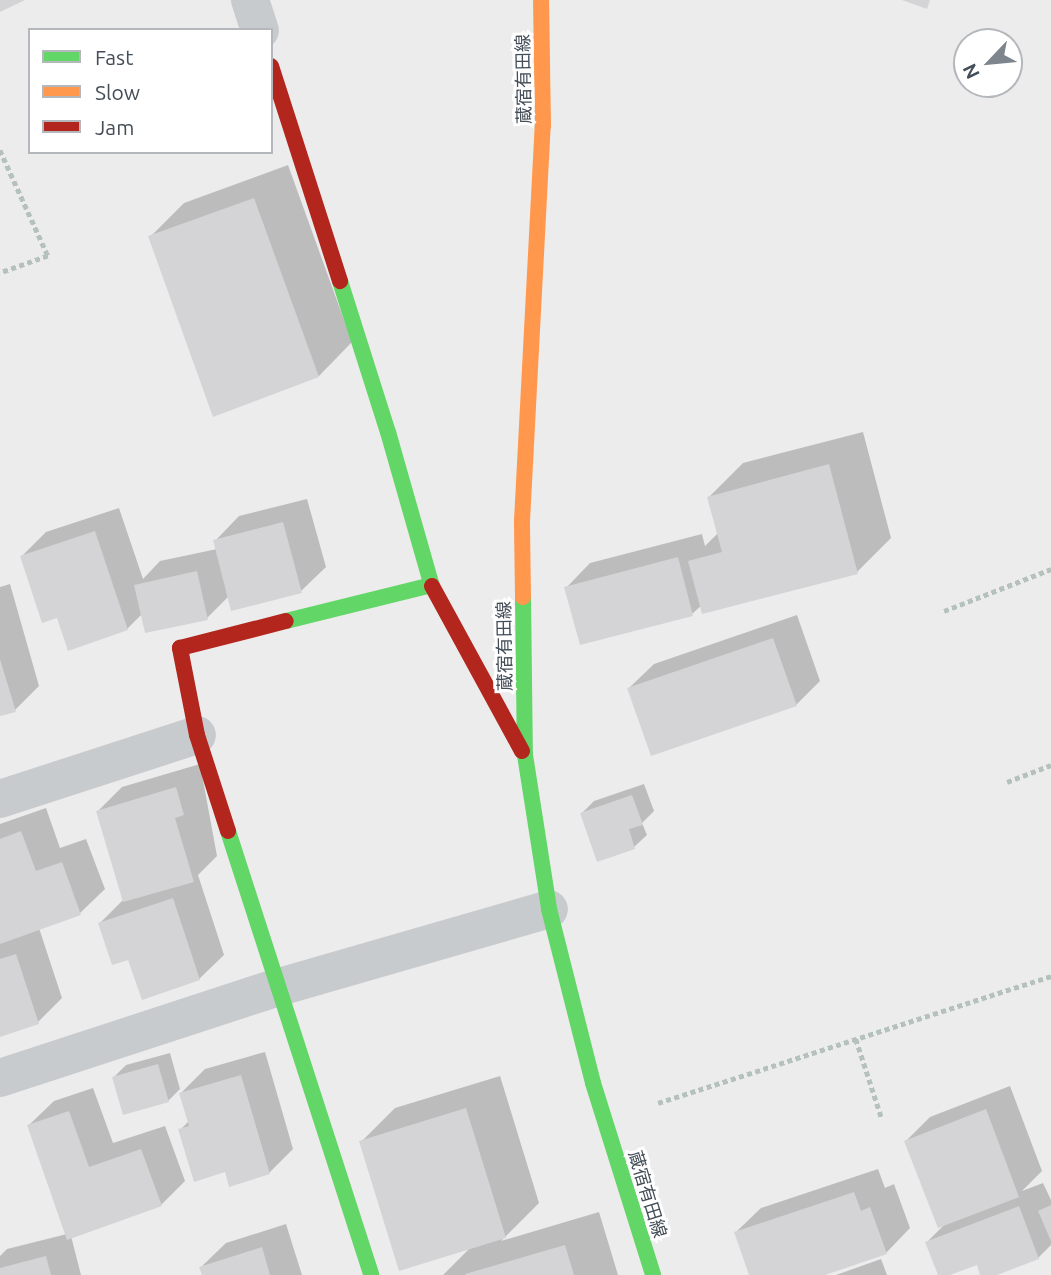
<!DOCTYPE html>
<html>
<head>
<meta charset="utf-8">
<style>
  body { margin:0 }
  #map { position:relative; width:1051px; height:1275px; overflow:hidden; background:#edecec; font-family:Ubuntu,"Noto Sans JP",sans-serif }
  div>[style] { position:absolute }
  .shadow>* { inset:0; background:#0003 }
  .building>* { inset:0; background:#d4d4d6 }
  .path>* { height:4.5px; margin-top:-2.25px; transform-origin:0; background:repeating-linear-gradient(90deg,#b5c1bd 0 5px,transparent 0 8.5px) }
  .street>* { height:38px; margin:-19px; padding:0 19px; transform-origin:19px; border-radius:19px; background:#c8cbcd }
  .fast>* { height:16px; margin:-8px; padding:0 8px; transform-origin:8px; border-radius:8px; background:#63d668 }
  .slow>* { height:16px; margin:-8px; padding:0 8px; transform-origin:8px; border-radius:8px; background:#ff974d }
  .jam>* { height:16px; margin:-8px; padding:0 8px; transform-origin:8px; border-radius:8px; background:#b3261e }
  span { translate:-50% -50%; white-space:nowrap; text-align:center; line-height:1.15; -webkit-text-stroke:6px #fff; paint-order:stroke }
  .street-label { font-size:18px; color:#444e58 }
  .legend { position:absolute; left:28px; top:28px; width:245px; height:126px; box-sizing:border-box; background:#fff; border:2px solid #b4b8bc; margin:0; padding:9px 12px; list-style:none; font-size:21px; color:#444e58 }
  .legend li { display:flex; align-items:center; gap:14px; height:35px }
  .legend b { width:35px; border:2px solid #b4b8bc }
  .north { position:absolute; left:953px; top:28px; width:70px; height:70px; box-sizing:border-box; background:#fff; border:2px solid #b4b8bc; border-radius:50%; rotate:244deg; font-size:19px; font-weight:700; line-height:28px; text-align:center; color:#444e58 }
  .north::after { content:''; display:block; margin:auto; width:24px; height:32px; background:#7f858c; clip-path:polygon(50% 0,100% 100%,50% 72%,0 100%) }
</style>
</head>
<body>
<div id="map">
  <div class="shadow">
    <div style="clip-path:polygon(288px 165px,352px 342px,319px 376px,150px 237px,184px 203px)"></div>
    <div style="clip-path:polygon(863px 432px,891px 538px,857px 572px,702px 605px,692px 614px,581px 643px,566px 588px,590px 563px,702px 534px,705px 546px,718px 533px,709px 497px,743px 463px)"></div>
    <div style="clip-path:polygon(307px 499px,326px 567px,301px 591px,229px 596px,207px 618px,143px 613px,127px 629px,58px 616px,22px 556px,46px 532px,119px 508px,143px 579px,160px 561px,217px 549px,215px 541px,239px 516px)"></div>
    <div style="clip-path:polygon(10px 584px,39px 686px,15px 710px,0 714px,0 587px)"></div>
    <div style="clip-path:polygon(797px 615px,820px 681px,796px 705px,629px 688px,654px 664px)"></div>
    <div style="clip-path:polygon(200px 764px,217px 856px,198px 875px,224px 955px,199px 979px,129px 958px,100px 923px,124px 899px,98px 811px,122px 787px)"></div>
    <div style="clip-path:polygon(644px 784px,654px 811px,642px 823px,647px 835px,634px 847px,582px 813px,594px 801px)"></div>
    <div style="clip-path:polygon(46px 808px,60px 848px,86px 839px,105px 889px,80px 913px,39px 928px,62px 998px,38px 1022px,0 1035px,0 824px)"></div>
    <div style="clip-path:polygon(265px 1052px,293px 1149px,269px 1173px,180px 1130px,189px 1121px,181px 1093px,205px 1069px)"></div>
    <div style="clip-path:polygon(170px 1053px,180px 1089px,168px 1101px,114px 1077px,126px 1065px)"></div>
    <div style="clip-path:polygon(500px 1076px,539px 1203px,501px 1241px,599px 1212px,618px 1275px,443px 1275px,471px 1247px,361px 1142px,395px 1108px)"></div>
    <div style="clip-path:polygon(1010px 1086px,1042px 1171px,1022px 1191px,1043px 1183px,1051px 1200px,1051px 1245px,1038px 1258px,992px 1275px,982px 1275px,978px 1263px,940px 1275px,927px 1242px,946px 1223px,906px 1141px,930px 1117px)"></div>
    <div style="clip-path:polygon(93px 1088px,113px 1143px,165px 1126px,185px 1181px,161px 1205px,71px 1236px,81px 1275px,0 1275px,0 1256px,7px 1249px,67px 1234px,29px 1125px,54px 1101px)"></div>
    <div style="clip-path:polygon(878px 1169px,885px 1188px,894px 1184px,910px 1228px,886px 1253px,819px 1275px,751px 1275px,736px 1232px,761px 1208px)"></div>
    <div style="clip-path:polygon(286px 1224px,302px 1275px,204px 1275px,201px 1267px,226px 1243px)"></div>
    <div style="clip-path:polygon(881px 1259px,887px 1275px,836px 1275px)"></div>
  </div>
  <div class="building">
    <div style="clip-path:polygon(0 0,25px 0,0 12px)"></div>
    <div style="clip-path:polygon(902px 0,930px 0,927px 9px)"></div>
    <div style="clip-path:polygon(254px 198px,319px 377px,213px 417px,148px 236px)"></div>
    <div style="clip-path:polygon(829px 464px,858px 574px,702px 614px,688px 561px,722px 552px,707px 497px)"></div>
    <div style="clip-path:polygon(283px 522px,302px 593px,231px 611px,213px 540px)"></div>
    <div style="clip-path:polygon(95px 531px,128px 630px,68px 651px,57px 618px,42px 623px,20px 556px)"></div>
    <div style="clip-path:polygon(678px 557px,693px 616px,580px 645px,564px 587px)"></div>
    <div style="clip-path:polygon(197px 571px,208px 620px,145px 633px,134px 585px)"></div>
    <div style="clip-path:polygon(773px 638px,797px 706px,651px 756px,627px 688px)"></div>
    <div style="clip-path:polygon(0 659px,16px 712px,0 716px)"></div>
    <div style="clip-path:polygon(176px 787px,184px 815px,175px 818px,194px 882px,123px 902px,96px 811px)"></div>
    <div style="clip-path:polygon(632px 795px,643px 825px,629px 829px,635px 849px,597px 862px,580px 813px)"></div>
    <div style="clip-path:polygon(21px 831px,36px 871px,62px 862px,81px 915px,0 944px,0 839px)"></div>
    <div style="clip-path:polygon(173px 898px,200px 980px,142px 1000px,128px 960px,112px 965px,98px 923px)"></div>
    <div style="clip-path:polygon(16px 954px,39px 1024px,0 1037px,0 959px)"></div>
    <div style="clip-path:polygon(158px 1064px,169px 1102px,123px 1115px,112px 1077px)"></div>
    <div style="clip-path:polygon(241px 1075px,270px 1174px,229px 1187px,225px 1172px,194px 1182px,178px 1129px,189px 1126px,179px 1093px)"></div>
    <div style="clip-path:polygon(466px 1108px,506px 1238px,399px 1271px,359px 1141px)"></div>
    <div style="clip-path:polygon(986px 1109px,1019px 1197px,938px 1228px,904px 1141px)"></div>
    <div style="clip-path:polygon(69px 1111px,89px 1167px,141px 1149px,162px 1206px,67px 1240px,27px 1125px)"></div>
    <div style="clip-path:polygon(854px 1192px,861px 1211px,870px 1207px,887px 1254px,825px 1275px,749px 1275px,734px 1232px)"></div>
    <div style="clip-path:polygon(1051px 1205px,1051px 1241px,1038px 1211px)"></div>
    <div style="clip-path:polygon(1019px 1206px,1039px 1259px,997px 1275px,980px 1275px,977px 1265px,950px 1275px,938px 1275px,925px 1242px)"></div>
    <div style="clip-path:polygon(565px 1245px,574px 1275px,466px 1275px,465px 1274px)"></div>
    <div style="clip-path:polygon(262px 1247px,270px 1275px,202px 1275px,199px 1267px)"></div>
    <div style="clip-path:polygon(46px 1256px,51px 1275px,0 1275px,0 1268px)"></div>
  </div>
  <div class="path">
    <div style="left:0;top:150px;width:116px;rotate:65.6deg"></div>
    <div style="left:48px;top:256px;width:51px;rotate:160.5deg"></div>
    <div style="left:944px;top:611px;width:115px;rotate:-21.4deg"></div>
    <div style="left:1007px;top:782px;width:47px;rotate:-21.1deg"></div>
    <div style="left:856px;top:1039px;width:84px;rotate:72deg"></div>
    <div style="left:658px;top:1103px;width:413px;rotate:-17.9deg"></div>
  </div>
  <div class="street">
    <div style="left:250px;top:0;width:32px;rotate:72deg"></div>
    <div style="left:0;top:799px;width:207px;rotate:-18deg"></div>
    <div style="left:0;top:1078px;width:290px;rotate:-18.1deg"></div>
    <div style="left:276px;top:988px;width:284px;rotate:-16.1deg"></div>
  </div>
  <div class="fast">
    <div style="left:340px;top:281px;width:158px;rotate:72.4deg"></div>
    <div style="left:388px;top:432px;width:160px;rotate:74.1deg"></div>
    <div style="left:523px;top:597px;width:158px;rotate:89.3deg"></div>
    <div style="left:525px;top:755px;width:156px;rotate:81.1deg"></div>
    <div style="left:549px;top:909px;width:179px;rotate:75.8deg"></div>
    <div style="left:593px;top:1083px;width:201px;rotate:72.6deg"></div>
    <div style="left:286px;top:621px;width:149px;rotate:-13.9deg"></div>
    <div style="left:228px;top:831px;width:466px;rotate:72.1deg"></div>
  </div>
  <div class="slow">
    <div style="left:523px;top:597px;width:76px;rotate:-90.8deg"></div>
    <div style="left:522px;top:521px;width:396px;rotate:-87deg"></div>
    <div style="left:543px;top:126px;width:126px;rotate:-90.9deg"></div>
  </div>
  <div class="jam">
    <div style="left:271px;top:66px;width:226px;rotate:72.2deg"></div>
    <div style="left:432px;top:586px;width:188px;rotate:61.4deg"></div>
    <div style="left:228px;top:831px;width:101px;rotate:-107.9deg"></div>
    <div style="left:197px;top:735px;width:89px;rotate:-101.1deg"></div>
    <div style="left:180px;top:648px;width:109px;rotate:-14.3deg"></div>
  </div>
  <div class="street-label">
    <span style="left:523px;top:79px;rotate:-91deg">蔵宿有田線</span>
    <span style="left:504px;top:646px;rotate:-91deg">蔵宿有田線</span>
    <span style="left:648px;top:1194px;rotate:73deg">蔵宿有田線</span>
  </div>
  <ul class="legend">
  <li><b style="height:9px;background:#63d668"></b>Fast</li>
  <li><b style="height:9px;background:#ff974d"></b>Slow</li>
  <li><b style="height:9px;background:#b3261e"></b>Jam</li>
  </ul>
  <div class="north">N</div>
</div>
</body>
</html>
